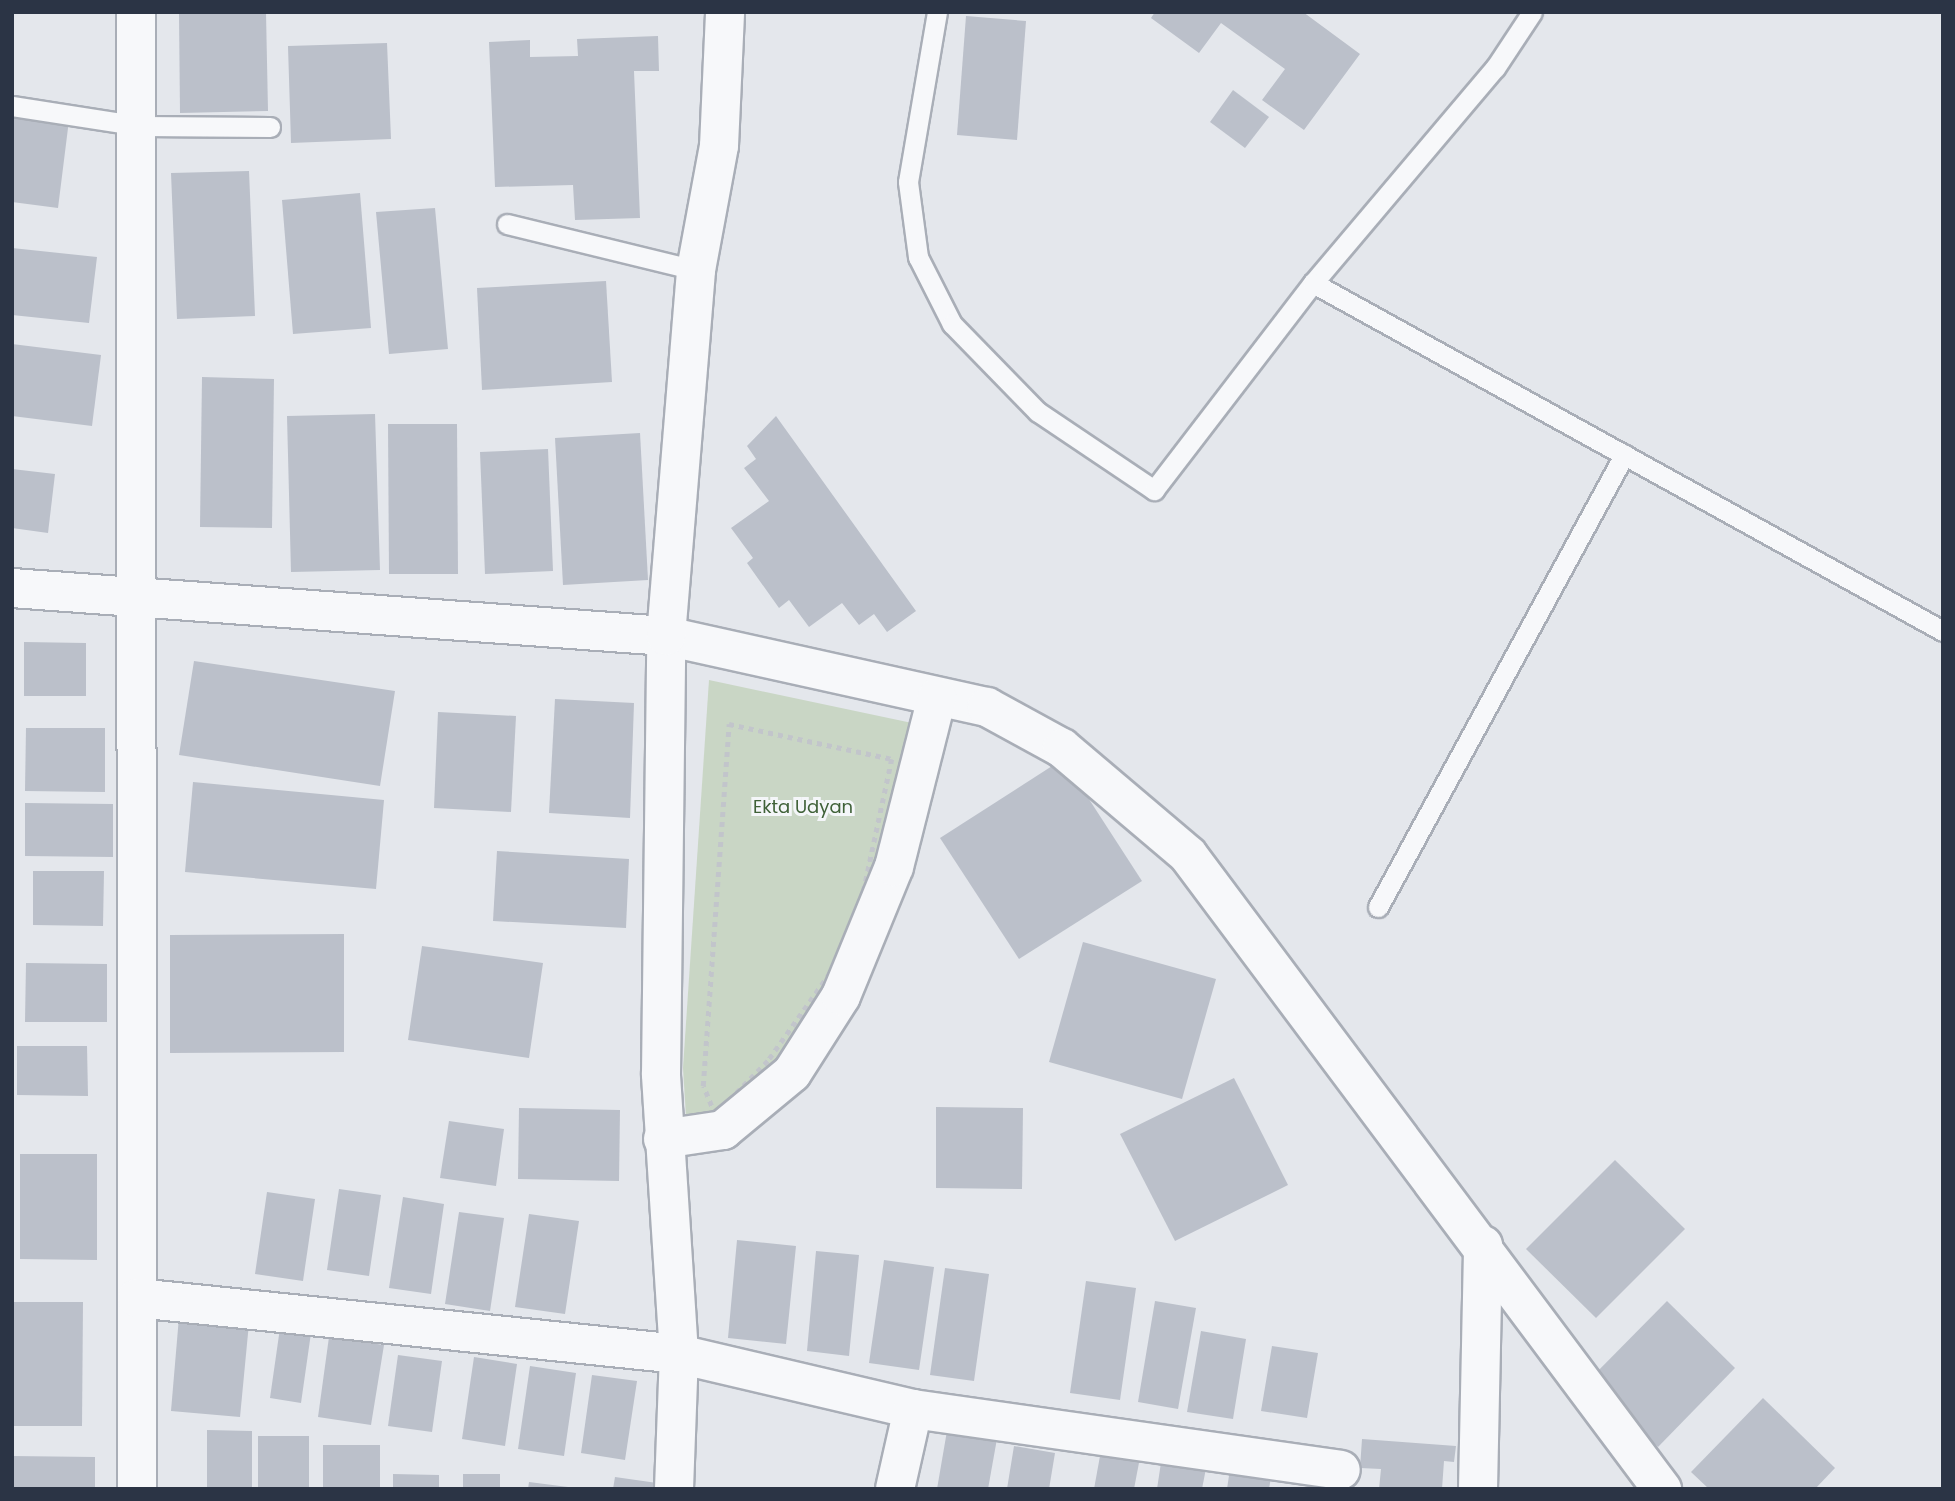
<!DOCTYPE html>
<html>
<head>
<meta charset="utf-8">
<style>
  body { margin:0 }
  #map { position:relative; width:1955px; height:1501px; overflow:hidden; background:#e4e7ec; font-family:Poppins,sans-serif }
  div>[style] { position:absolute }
  .green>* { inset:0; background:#c9d6c5 }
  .building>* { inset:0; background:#bbc0ca }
  .path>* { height:4.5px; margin-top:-2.25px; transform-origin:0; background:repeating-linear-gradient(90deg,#c2c5cb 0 5px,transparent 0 10px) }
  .roads { filter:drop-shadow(2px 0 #a9aeb7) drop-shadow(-2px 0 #a9aeb7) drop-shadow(0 2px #a9aeb7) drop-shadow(0 -2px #a9aeb7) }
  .service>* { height:19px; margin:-9.5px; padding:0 9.5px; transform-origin:9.5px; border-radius:9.5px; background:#f7f8fa }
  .minor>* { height:38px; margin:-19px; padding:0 19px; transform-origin:19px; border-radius:19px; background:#f7f8fa }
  span { translate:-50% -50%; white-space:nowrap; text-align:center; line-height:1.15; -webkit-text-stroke:6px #f4f6f9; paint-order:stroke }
  .park-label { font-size:18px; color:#3f6138 }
  .frame { position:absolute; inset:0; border:14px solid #2b3445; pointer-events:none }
</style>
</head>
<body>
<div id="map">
  <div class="green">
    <div style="clip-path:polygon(709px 680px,931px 727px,830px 1016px,688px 1148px,683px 1068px)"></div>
  </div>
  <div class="building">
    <div style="clip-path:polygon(1155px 12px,1303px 12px,1360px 54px,1304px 130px,1262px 100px,1285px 69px,1221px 23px,1199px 53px,1151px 18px)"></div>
    <div style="clip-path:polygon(266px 13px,268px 111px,180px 113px,179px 14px)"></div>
    <div style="clip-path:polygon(966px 16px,1026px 21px,1017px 140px,957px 135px)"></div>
    <div style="clip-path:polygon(658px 36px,659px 71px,634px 71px,640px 218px,575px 220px,573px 185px,495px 187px,489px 42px,530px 40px,530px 57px,578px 56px,577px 39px)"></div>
    <div style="clip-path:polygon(387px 43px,391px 139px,291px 143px,288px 46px)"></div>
    <div style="clip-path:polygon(1233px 90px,1269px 117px,1245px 148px,1210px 122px)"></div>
    <div style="clip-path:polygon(12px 114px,69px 120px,58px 208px,12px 202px)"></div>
    <div style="clip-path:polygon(249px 171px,255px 316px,177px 319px,171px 173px)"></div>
    <div style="clip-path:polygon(360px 193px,371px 328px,293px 334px,282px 200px)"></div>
    <div style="clip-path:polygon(435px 208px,448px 349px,389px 354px,376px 212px)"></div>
    <div style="clip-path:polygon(12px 248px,97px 257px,89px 323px,12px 315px)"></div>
    <div style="clip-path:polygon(606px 281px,612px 382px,482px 390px,477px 288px)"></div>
    <div style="clip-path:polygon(12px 344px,101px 355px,92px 426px,12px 416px)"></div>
    <div style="clip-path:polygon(202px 377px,274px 379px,272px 528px,200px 527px)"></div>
    <div style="clip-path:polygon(375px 414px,380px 570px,291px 572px,287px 416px)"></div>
    <div style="clip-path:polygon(776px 416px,916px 611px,887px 632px,874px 614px,859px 625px,842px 603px,809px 627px,789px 600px,779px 608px,747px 563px,753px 558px,731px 528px,769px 501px,744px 468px,756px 459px,747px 446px)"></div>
    <div style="clip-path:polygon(388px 424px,457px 424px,458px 574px,389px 574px)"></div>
    <div style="clip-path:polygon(640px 433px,648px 580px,563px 585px,555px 438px)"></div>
    <div style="clip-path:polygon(548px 449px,553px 571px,485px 574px,480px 452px)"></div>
    <div style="clip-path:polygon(12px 469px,55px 474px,48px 533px,12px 528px)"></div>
    <div style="clip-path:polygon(24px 642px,86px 643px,86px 696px,24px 696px)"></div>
    <div style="clip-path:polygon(194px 661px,395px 691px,380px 786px,179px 755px)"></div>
    <div style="clip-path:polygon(555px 699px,634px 703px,630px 818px,549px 813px)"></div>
    <div style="clip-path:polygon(438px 712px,516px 716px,511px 812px,434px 808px)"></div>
    <div style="clip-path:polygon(26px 728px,105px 728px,105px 792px,25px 791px)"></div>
    <div style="clip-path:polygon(1063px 759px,1142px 881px,1019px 959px,940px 838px)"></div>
    <div style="clip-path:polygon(193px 782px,384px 800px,376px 889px,185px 872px)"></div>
    <div style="clip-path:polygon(25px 803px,113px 804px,113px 857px,25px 856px)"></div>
    <div style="clip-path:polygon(497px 851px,629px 859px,626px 928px,493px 921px)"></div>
    <div style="clip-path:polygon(33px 871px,104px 871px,103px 926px,33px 925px)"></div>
    <div style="clip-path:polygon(344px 934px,344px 1052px,170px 1053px,170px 935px)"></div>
    <div style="clip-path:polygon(1083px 942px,1216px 979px,1182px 1099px,1049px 1062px)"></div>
    <div style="clip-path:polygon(422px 946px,543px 963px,529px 1058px,408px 1040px)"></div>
    <div style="clip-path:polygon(26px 963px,107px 964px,107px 1022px,25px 1022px)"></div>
    <div style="clip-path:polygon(17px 1046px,87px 1046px,88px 1096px,17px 1095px)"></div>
    <div style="clip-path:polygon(1234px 1078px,1288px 1185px,1175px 1241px,1120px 1134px)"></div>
    <div style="clip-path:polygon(936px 1107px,1023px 1108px,1022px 1189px,936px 1188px)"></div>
    <div style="clip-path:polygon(519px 1108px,620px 1110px,619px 1181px,518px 1179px)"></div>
    <div style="clip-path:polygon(449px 1121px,504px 1129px,496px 1186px,440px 1178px)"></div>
    <div style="clip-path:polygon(20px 1154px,97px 1154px,97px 1260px,20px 1259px)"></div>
    <div style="clip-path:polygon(1615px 1160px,1685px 1229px,1596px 1318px,1526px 1249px)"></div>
    <div style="clip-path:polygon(339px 1189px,381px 1195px,369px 1276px,327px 1270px)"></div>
    <div style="clip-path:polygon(267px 1192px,315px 1199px,303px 1281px,255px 1274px)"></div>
    <div style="clip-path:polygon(403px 1197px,444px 1204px,431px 1294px,389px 1288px)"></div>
    <div style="clip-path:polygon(459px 1212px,504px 1218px,490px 1311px,445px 1304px)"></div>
    <div style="clip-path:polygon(529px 1214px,579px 1221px,565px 1314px,515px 1307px)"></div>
    <div style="clip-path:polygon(737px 1240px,796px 1246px,786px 1344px,728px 1338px)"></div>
    <div style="clip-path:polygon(816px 1251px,859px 1255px,849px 1356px,807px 1351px)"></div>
    <div style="clip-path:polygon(884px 1260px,934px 1267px,919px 1370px,869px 1363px)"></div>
    <div style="clip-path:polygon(945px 1268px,989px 1274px,974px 1381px,930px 1375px)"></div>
    <div style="clip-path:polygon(1086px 1281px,1136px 1288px,1120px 1400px,1070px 1393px)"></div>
    <div style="clip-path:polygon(1155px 1301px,1196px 1308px,1178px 1409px,1138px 1402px)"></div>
    <div style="clip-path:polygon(1667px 1301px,1735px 1368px,1658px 1447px,1589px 1380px)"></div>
    <div style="clip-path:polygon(12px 1302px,83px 1302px,82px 1426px,12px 1426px)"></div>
    <div style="clip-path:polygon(179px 1317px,249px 1323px,240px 1417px,171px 1411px)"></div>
    <div style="clip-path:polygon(280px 1328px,311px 1333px,301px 1403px,270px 1398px)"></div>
    <div style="clip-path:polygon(1201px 1331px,1246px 1339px,1233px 1419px,1187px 1412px)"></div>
    <div style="clip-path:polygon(329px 1337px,384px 1345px,371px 1425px,318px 1417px)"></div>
    <div style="clip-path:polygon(1272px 1346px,1318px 1353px,1307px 1418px,1261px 1411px)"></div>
    <div style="clip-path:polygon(398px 1355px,442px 1361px,432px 1432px,388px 1426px)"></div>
    <div style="clip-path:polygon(474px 1357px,517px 1364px,505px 1446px,462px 1439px)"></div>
    <div style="clip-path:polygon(530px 1366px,576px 1373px,564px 1456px,518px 1449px)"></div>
    <div style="clip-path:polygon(592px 1375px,637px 1381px,625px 1460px,581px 1453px)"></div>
    <div style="clip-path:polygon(1763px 1398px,1835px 1468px,1815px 1489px,1709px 1489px,1691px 1472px)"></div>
    <div style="clip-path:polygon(948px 1425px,998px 1433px,988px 1489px,937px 1489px)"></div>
    <div style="clip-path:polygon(207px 1430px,252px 1431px,252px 1489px,207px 1489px)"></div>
    <div style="clip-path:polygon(258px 1436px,309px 1436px,309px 1489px,258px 1489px)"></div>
    <div style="clip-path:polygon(1362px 1439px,1456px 1446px,1454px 1462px,1444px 1461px,1442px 1489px,1379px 1489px,1381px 1469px,1360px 1468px)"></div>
    <div style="clip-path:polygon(323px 1445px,380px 1445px,380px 1489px,323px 1489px)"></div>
    <div style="clip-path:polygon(1102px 1445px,1141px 1452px,1134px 1489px,1094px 1489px)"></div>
    <div style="clip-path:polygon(1014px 1446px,1055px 1453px,1049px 1489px,1007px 1489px)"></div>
    <div style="clip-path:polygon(12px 1456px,95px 1457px,95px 1489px,12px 1489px)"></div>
    <div style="clip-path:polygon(1162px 1456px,1207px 1463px,1202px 1489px,1157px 1489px)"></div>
    <div style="clip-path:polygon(1230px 1469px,1271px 1477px,1269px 1489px,1227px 1489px)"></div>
    <div style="clip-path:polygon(393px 1474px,439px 1475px,439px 1489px,393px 1489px)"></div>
    <div style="clip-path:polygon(463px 1474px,500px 1474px,500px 1489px,463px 1489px)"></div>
    <div style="clip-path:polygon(615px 1477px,657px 1483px,656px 1489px,613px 1489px)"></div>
    <div style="clip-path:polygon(529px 1482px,568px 1487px,568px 1489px,528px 1489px)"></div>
  </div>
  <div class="path">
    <div style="left:729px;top:724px;width:167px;rotate:12.1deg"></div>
    <div style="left:892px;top:759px;width:134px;rotate:102.1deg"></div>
    <div style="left:864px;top:890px;width:80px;rotate:110.5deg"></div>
    <div style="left:836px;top:965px;width:118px;rotate:125.3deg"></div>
    <div style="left:768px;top:1061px;width:76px;rotate:134.5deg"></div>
    <div style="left:715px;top:1115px;width:31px;rotate:-112deg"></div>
    <div style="left:703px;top:1086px;width:363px;rotate:-85.9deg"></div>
  </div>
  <div class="roads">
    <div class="service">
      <div style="left:937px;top:12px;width:172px;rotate:99.7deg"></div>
      <div style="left:908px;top:182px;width:76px;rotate:82.4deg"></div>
      <div style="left:918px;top:257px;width:75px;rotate:63.1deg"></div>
      <div style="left:952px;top:324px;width:123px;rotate:45.7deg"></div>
      <div style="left:1038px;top:412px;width:140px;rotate:33.9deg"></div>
      <div style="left:1154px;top:490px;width:261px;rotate:-52.5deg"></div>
      <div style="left:1313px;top:283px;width:282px;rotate:-49.8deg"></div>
      <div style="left:1495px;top:68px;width:67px;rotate:-56.5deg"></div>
      <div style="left:12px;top:106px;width:131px;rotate:8.8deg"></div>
      <div style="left:141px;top:126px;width:129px;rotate:0.4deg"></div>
      <div style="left:507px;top:224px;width:195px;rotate:13.7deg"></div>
      <div style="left:1313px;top:283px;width:720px;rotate:28.92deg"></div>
      <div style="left:1378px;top:907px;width:515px;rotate:-61.44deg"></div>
    </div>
    <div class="minor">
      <div style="left:136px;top:12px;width:1477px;rotate:89.96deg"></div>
      <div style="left:12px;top:588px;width:656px;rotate:4.2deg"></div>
      <div style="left:666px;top:636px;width:329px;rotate:12.5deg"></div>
      <div style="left:987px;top:707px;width:85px;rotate:28.7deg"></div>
      <div style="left:1062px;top:748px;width:165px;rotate:40.3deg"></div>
      <div style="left:1188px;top:855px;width:792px;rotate:53.22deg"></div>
      <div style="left:663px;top:1139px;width:61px;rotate:-8.5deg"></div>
      <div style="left:723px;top:1130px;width:89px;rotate:-39.6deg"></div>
      <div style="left:792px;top:1073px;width:91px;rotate:-57.5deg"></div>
      <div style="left:841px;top:996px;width:139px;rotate:-67.7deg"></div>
      <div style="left:894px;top:867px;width:175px;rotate:-75.8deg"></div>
      <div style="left:137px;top:1298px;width:545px;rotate:5.9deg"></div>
      <div style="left:679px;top:1354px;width:240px;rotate:13.2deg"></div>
      <div style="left:913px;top:1409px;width:432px;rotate:8.1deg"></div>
      <div style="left:674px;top:1489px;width:135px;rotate:-87.9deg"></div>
      <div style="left:679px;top:1354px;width:281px;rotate:-93.7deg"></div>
      <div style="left:661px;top:1074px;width:438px;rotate:-89.3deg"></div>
      <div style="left:666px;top:636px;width:367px;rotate:-85.3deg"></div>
      <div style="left:696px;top:270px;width:126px;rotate:-79.5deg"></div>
      <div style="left:719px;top:146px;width:134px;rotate:-87.4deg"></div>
      <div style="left:895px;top:1489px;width:82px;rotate:-77.3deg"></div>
      <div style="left:1478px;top:1489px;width:244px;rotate:-88.8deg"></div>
    </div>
  </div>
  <div class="park-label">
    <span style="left:803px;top:807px">Ekta Udyan</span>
  </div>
  <div class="frame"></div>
</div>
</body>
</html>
